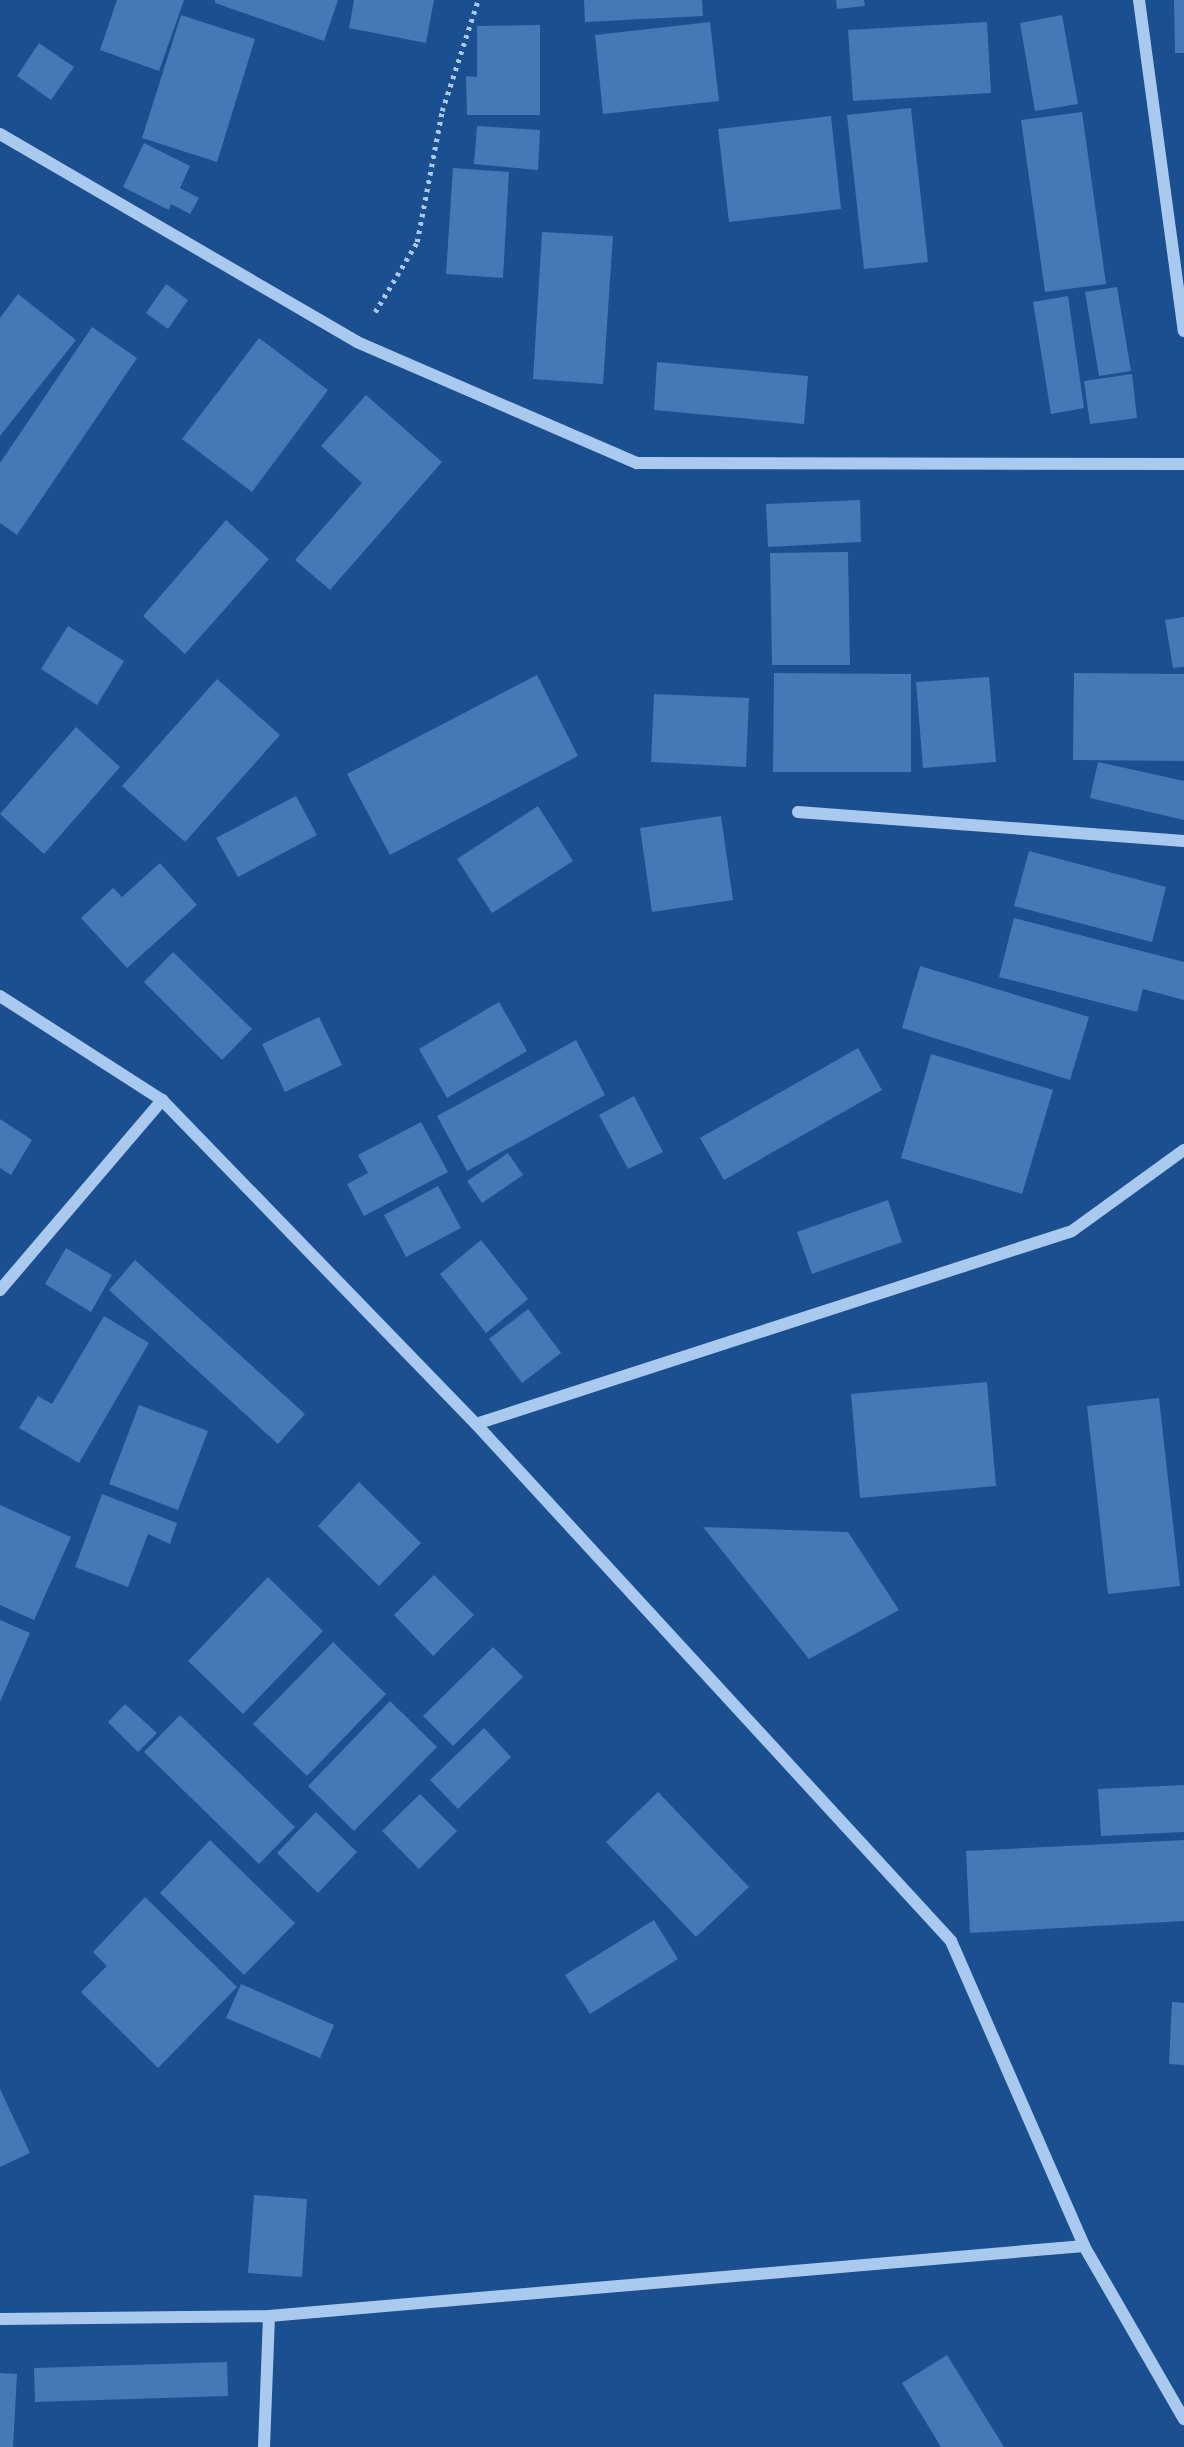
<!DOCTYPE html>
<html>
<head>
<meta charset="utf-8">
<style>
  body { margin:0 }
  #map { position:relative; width:1184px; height:2447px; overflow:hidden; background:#1b4f8f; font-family:Raleway,sans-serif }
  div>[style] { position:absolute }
  .building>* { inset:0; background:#4478b7 }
  .path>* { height:4.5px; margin-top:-2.25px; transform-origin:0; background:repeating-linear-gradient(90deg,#a9c9ee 0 3.5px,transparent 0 8.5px) }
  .minor>* { height:12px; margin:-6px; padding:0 6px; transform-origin:6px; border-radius:6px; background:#a9c9ee }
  span { translate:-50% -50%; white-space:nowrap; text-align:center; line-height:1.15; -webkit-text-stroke:5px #1b4f8f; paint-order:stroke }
</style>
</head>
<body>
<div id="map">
  <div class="building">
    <div style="clip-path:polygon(117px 0,184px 0,159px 71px,100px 50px)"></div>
    <div style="clip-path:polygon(215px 0,338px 0,324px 41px,215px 3px)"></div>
    <div style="clip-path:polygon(354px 0,434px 0,426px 43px,349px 28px)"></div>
    <div style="clip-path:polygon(584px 0,702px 0,703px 16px,585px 22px)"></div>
    <div style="clip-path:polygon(836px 0,864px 0,865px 6px,837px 9px)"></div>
    <div style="clip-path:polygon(1174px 0,1184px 0,1184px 53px,1175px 53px)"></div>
    <div style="clip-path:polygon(181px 15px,255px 39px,217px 162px,142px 138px)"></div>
    <div style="clip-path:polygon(1062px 15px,1078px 104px,1035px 111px,1020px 23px)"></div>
    <div style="clip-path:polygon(710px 22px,719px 101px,603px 114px,595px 35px)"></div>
    <div style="clip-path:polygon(987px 22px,991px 93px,853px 101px,848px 30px)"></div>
    <div style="clip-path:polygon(540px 25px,540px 115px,467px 115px,466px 76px,477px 77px,477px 26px)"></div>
    <div style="clip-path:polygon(39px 43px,74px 67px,51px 100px,17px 76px)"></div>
    <div style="clip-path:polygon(911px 108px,928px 262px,864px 269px,847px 115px)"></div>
    <div style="clip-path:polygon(1082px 112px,1106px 284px,1045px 292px,1021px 120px)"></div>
    <div style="clip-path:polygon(831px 116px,841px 209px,729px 222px,718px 129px)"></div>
    <div style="clip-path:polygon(477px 126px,540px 130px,538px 170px,474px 164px)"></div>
    <div style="clip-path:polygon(144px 143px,190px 166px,180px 188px,199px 198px,190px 214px,171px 204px,169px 210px,123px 187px)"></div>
    <div style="clip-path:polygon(453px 168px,509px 172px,503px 278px,446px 274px)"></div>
    <div style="clip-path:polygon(542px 232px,613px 236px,603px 384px,533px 379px)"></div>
    <div style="clip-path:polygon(166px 284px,188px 300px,168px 329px,146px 313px)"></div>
    <div style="clip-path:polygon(1117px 287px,1131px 371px,1099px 376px,1085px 292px)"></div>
    <div style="clip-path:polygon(18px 294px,76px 340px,0 436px,0 318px)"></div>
    <div style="clip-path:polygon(1068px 296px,1084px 408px,1051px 414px,1033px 302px)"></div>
    <div style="clip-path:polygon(92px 327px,137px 358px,17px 535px,0 523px,0 463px)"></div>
    <div style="clip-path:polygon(259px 338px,328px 390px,252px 492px,182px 439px)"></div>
    <div style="clip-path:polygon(657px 362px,808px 376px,804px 424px,654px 410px)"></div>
    <div style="clip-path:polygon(1132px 374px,1137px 418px,1090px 424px,1084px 381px)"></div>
    <div style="clip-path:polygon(366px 395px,442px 462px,330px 590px,295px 560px,362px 483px,321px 446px)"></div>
    <div style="clip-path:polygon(860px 500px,861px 542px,768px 547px,766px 504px)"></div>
    <div style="clip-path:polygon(226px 520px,269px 559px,185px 654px,143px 616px)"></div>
    <div style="clip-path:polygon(848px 552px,850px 665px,772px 665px,770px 553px)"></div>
    <div style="clip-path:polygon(1184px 617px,1184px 667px,1173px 668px,1165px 620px)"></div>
    <div style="clip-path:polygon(68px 626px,124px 661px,97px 705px,41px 669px)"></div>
    <div style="clip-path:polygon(774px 673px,911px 674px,911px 772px,773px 772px)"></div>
    <div style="clip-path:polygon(1074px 673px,1184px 674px,1184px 761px,1073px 760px)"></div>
    <div style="clip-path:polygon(537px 675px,578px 756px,390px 855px,347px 774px)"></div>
    <div style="clip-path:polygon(989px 677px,996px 762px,923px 768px,916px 682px)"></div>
    <div style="clip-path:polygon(217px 679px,280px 735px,185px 842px,122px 786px)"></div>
    <div style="clip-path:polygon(654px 694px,749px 698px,746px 767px,651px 762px)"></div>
    <div style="clip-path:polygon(76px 727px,120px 767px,44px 854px,0 814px)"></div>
    <div style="clip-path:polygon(1098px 762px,1184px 781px,1184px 820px,1090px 798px)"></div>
    <div style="clip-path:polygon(296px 796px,317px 835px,238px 877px,216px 838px)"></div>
    <div style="clip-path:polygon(538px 806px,573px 861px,492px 913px,457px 859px)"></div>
    <div style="clip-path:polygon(721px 816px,733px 900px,652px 912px,640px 828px)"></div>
    <div style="clip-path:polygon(1029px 851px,1166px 887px,1152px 942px,1014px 906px)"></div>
    <div style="clip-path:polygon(160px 863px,197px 905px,127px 968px,81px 918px,113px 888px,122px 897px)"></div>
    <div style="clip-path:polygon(1014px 918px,1184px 962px,1184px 1000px,1143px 989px,1137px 1012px,999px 977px)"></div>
    <div style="clip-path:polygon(173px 952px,252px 1029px,222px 1060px,144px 982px)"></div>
    <div style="clip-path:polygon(920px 966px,1089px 1017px,1070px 1080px,902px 1028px)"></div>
    <div style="clip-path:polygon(499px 1002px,527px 1051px,447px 1098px,419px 1049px)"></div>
    <div style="clip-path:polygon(319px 1017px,342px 1065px,285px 1092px,262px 1044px)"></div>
    <div style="clip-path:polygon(576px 1040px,605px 1095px,467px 1171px,437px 1116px)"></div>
    <div style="clip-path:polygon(858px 1048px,882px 1090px,724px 1180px,700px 1138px)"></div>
    <div style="clip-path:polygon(931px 1054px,1053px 1090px,1022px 1194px,901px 1158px)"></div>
    <div style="clip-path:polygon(634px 1096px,663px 1152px,628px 1169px,599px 1115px)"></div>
    <div style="clip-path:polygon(0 1119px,32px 1140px,11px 1175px,0 1168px)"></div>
    <div style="clip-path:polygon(421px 1122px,448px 1172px,364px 1216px,347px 1184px,368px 1173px,358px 1155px)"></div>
    <div style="clip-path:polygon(508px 1153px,523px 1175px,482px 1203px,467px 1181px)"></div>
    <div style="clip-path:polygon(438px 1186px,461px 1228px,406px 1257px,384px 1215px)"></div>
    <div style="clip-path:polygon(888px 1200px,902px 1242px,812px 1274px,797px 1232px)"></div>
    <div style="clip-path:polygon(481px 1240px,528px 1299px,486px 1333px,440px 1274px)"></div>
    <div style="clip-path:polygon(66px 1248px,112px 1275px,91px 1312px,45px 1284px)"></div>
    <div style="clip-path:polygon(135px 1260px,305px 1414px,278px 1444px,109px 1290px)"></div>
    <div style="clip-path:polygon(528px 1309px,561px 1353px,522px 1383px,489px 1339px)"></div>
    <div style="clip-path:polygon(104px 1316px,149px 1343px,79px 1463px,19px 1428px,38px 1396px,52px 1404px)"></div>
    <div style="clip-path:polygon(987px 1382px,996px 1486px,860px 1498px,851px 1394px)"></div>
    <div style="clip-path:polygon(1159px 1398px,1180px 1586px,1108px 1594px,1087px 1406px)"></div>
    <div style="clip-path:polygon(139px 1405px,208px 1431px,178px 1510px,109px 1484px)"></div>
    <div style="clip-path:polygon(359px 1482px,421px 1543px,379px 1586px,318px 1526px)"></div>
    <div style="clip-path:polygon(102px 1494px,177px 1523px,170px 1544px,148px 1534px,128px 1587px,75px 1567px)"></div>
    <div style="clip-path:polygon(0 1505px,71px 1537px,34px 1620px,0 1605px)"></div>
    <div style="clip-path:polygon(703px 1527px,848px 1532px,899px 1610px,809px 1659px)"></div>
    <div style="clip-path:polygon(434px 1575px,474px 1615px,433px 1656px,394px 1615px)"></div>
    <div style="clip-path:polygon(268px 1577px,323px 1631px,243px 1714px,188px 1661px)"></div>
    <div style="clip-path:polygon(0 1620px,30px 1633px,0 1702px)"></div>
    <div style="clip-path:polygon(333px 1642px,386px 1694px,307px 1776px,253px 1724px)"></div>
    <div style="clip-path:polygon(493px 1647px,523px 1677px,453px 1746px,423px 1716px)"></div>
    <div style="clip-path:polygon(390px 1701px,437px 1747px,354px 1831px,308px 1786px)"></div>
    <div style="clip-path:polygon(125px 1704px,157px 1733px,138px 1752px,108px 1722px)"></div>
    <div style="clip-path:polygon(180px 1715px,295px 1827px,259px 1864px,144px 1752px)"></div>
    <div style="clip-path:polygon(484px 1728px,511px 1757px,458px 1809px,430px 1780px)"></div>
    <div style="clip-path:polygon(1184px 1785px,1184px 1832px,1101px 1836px,1098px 1789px)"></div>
    <div style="clip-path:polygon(658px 1792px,749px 1887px,696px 1937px,606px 1842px)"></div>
    <div style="clip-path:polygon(420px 1794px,457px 1831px,419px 1869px,382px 1831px)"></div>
    <div style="clip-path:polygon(316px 1812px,357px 1852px,318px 1893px,277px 1853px)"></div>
    <div style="clip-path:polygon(210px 1840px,295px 1923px,244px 1975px,160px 1893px)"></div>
    <div style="clip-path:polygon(1184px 1840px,1184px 1921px,970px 1933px,966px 1851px)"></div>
    <div style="clip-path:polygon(145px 1897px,237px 1987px,158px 2068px,81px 1992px,107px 1966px,93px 1952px)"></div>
    <div style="clip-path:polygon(654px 1920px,678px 1959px,590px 2014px,565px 1975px)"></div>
    <div style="clip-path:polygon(241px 1984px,334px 2025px,320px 2058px,226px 2018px)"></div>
    <div style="clip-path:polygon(1172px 2002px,1184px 2003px,1184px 2065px,1169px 2064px)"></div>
    <div style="clip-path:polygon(0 2089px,30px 2153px,0 2167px)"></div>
    <div style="clip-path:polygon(254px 2195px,307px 2199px,302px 2277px,248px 2273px)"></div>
    <div style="clip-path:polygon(947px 2355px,1004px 2447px,941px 2447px,902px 2383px)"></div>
    <div style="clip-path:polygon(227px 2362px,228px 2396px,35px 2402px,34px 2368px)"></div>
    <div style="clip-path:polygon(0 2373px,17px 2374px,13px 2447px,0 2447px)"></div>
  </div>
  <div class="path">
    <div style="left:375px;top:312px;width:82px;rotate:-59deg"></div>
    <div style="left:417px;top:242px;width:133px;rotate:-79.2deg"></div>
    <div style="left:442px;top:111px;width:117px;rotate:-72deg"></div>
  </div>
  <div class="minor">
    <div style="left:1139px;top:0;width:334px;rotate:82.3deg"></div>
    <div style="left:0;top:134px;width:413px;rotate:30.2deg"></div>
    <div style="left:357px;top:342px;width:305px;rotate:23.4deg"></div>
    <div style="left:637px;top:463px;width:547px;rotate:0.1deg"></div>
    <div style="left:798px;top:812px;width:387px;rotate:4.3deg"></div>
    <div style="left:0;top:996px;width:193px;rotate:32.7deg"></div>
    <div style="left:162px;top:1100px;width:451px;rotate:45.9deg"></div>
    <div style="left:476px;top:1424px;width:702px;rotate:47.42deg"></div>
    <div style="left:951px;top:1941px;width:333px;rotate:66.4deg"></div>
    <div style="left:1084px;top:2246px;width:200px;rotate:60deg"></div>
    <div style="left:0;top:1290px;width:250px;rotate:-49.5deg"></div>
    <div style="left:476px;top:1424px;width:626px;rotate:-17.94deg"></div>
    <div style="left:1072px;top:1231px;width:138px;rotate:-35.9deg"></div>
    <div style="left:0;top:2319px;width:269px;rotate:-0.6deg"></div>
    <div style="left:269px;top:2316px;width:818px;rotate:-4.91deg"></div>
    <div style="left:264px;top:2447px;width:131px;rotate:-87.8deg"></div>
  </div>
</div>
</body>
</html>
